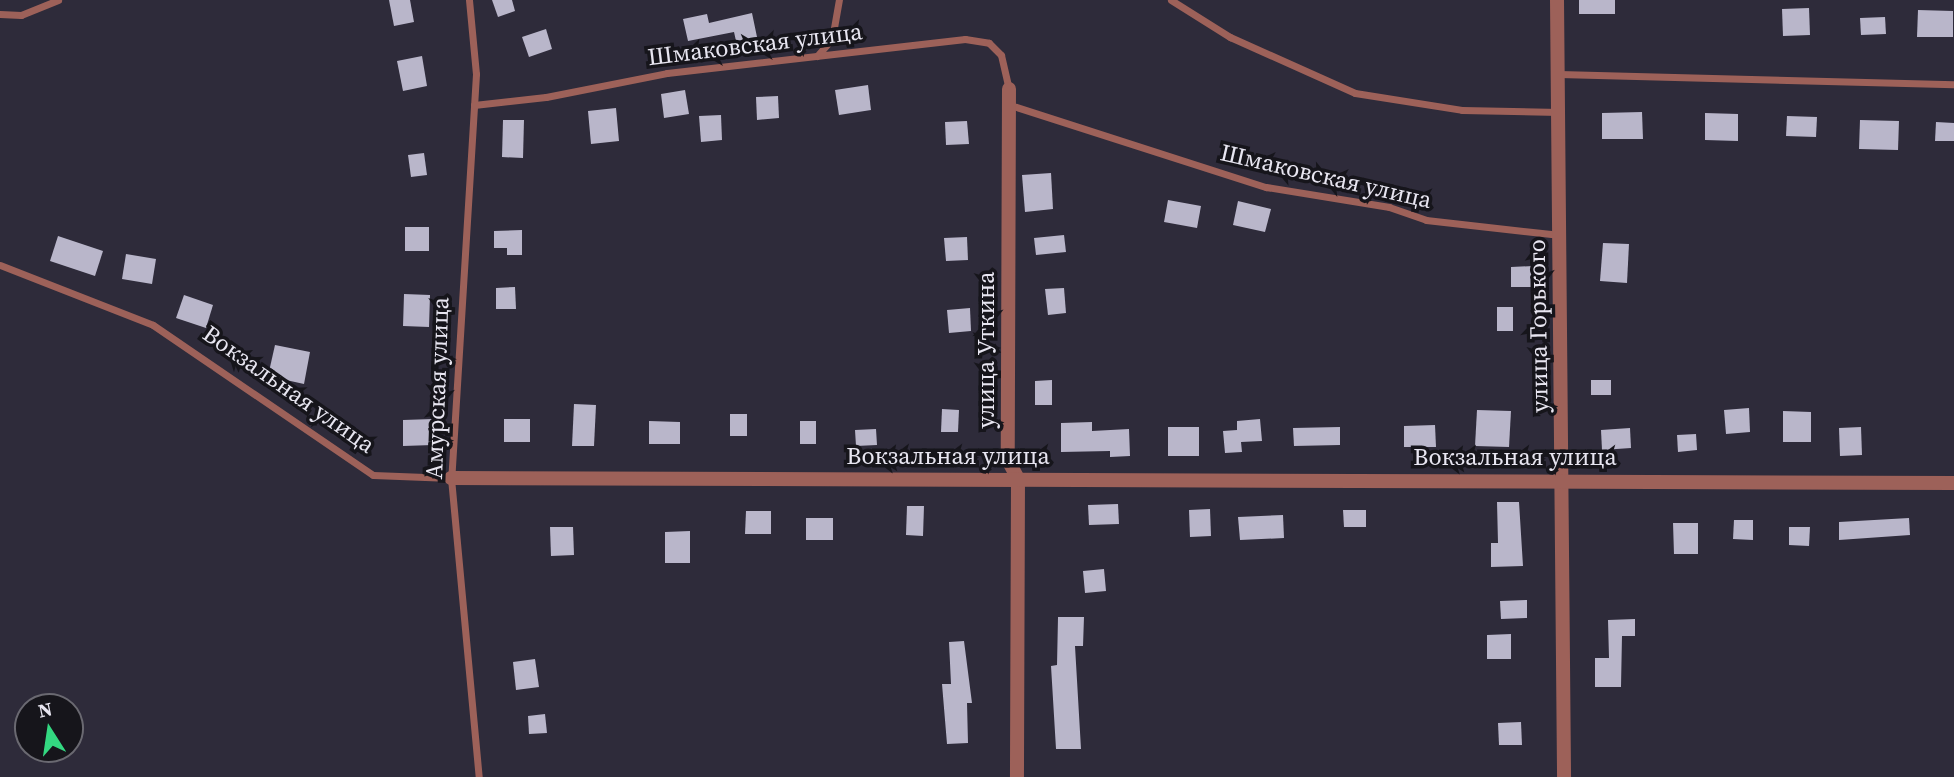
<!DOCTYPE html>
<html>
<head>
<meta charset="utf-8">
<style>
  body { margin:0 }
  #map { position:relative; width:1954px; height:777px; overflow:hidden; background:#2e2b3a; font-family:"Source Serif 4",serif }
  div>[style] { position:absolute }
  .building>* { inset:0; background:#b9b6ca }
  .lane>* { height:7px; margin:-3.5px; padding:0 3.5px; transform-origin:3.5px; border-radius:3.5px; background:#9d6159 }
  .street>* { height:14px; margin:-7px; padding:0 7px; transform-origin:7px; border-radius:7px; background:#9d6159 }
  span { translate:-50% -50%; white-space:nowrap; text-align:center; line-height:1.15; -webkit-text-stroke:7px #16151b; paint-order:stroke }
  .street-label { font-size:24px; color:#e8e6f1 }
  .north { position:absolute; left:14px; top:693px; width:70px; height:70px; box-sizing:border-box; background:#16151b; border:2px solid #6a6971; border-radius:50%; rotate:348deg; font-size:19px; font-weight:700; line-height:28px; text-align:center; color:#e8e6f1 }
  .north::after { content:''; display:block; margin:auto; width:24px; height:32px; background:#33d881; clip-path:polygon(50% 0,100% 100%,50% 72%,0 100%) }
</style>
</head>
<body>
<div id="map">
  <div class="building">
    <div style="clip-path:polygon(389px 0,410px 0,414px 22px,394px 26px)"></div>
    <div style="clip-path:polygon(492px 0,512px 0,515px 11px,498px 17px)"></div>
    <div style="clip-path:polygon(1579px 0,1615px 0,1615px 14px,1579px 14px)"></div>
    <div style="clip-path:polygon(1809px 8px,1810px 35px,1783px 36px,1782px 9px)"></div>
    <div style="clip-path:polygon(1918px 10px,1953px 11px,1953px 37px,1917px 37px)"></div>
    <div style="clip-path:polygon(752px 13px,757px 37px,736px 41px,734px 32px,688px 41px,683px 19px,707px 14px,709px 23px)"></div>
    <div style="clip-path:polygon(1885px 17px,1886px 34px,1861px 35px,1860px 18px)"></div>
    <div style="clip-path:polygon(546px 29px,552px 49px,529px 57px,522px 37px)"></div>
    <div style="clip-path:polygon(422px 56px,427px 86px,403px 91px,397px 61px)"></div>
    <div style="clip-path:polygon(868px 85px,871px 110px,839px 115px,835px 90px)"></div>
    <div style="clip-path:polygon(685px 90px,689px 114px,664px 118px,661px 94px)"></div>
    <div style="clip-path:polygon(778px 96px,779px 118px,757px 120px,756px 97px)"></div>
    <div style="clip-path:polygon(616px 108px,619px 141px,591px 144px,588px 111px)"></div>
    <div style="clip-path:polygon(1642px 112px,1643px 139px,1602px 139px,1602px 113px)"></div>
    <div style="clip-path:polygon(1705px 113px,1738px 114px,1738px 141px,1705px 140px)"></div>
    <div style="clip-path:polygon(721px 115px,722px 140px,701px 142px,699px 116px)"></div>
    <div style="clip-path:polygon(1787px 116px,1817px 117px,1816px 137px,1786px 136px)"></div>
    <div style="clip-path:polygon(503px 120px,524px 120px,523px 158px,502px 157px)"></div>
    <div style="clip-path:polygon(1860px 120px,1899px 121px,1898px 150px,1859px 149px)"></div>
    <div style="clip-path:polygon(967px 121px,969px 144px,946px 145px,945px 122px)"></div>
    <div style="clip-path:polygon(1936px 122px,1954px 123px,1954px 141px,1935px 141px)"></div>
    <div style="clip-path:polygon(424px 153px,427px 175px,411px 177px,408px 155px)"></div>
    <div style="clip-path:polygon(1051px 173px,1053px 209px,1025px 212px,1022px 175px)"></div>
    <div style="clip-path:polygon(1168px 200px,1201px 206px,1197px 228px,1164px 222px)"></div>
    <div style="clip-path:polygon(1238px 201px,1271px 209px,1265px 232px,1233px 225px)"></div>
    <div style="clip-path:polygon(405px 227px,429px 227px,429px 251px,405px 251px)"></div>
    <div style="clip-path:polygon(522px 230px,522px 255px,507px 255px,507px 248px,494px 248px,494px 231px)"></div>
    <div style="clip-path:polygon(1064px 235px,1066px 252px,1036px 255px,1034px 238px)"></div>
    <div style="clip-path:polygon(58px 236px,103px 251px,95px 276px,50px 261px)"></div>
    <div style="clip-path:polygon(967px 237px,968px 260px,946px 261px,944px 238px)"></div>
    <div style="clip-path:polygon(1603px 243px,1629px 244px,1627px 283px,1600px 281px)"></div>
    <div style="clip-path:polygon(126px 254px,156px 259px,152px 284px,122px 279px)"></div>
    <div style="clip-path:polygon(1533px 266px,1532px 287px,1511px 287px,1511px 267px)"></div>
    <div style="clip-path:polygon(515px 287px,516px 309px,496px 309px,496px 288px)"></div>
    <div style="clip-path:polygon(1064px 288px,1066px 313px,1048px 315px,1045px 289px)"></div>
    <div style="clip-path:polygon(404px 294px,430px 295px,429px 327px,403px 326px)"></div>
    <div style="clip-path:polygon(184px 295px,213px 305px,206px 328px,176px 318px)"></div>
    <div style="clip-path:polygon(1497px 307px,1513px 307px,1513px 331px,1497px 331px)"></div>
    <div style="clip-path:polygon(970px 308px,971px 331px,949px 333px,947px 310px)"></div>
    <div style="clip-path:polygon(275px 345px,310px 352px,304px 384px,268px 376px)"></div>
    <div style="clip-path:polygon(1052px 380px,1052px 405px,1035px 405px,1035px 381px)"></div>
    <div style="clip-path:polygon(1591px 380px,1611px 380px,1611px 395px,1591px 395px)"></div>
    <div style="clip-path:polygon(574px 404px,596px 405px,594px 446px,572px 446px)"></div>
    <div style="clip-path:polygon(1749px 408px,1750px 432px,1726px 434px,1724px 410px)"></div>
    <div style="clip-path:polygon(942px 409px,959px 410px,958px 432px,941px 432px)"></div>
    <div style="clip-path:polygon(1477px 410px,1511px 411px,1509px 447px,1475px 446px)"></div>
    <div style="clip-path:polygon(1783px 411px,1811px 412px,1811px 442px,1783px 442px)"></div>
    <div style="clip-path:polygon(730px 414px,747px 414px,747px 436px,730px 436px)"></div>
    <div style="clip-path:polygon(433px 419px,433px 445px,403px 446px,403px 420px)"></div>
    <div style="clip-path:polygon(504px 419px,530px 419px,530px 442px,504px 442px)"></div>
    <div style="clip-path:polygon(1260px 419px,1262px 441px,1241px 442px,1242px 452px,1225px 453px,1223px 431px,1237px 430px,1237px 421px)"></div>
    <div style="clip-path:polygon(649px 421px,680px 422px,680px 444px,649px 444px)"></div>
    <div style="clip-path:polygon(800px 421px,816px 421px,816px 444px,800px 444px)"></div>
    <div style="clip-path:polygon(1092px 422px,1092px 431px,1129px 429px,1130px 456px,1110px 457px,1110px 451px,1061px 452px,1061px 423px)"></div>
    <div style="clip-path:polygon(1435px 425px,1436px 447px,1404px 447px,1404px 426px)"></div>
    <div style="clip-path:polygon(1168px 427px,1199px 427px,1199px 456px,1168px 456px)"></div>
    <div style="clip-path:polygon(1340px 427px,1340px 445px,1294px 446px,1293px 428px)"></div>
    <div style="clip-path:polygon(1861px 427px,1862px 455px,1840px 456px,1839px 428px)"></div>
    <div style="clip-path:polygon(1630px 428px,1631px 448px,1602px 450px,1601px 430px)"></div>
    <div style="clip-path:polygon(876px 429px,877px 445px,856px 446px,855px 430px)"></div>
    <div style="clip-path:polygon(1696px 434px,1697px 450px,1678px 452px,1677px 435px)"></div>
    <div style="clip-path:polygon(1497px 502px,1519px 502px,1523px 566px,1491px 567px,1491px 543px,1498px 543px)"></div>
    <div style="clip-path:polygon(1118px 504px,1119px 524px,1089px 525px,1088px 505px)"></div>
    <div style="clip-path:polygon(907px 506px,924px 506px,923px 536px,906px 535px)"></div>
    <div style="clip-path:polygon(1210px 509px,1211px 536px,1190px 537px,1189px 510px)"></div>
    <div style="clip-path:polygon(1343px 510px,1366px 510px,1366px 527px,1344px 527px)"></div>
    <div style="clip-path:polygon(746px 511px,771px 511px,771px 534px,745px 534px)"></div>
    <div style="clip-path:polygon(1283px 515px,1284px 538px,1240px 540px,1238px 517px)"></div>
    <div style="clip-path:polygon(806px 518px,833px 518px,833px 540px,806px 540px)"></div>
    <div style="clip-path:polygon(1909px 518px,1910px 535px,1839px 540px,1839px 522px)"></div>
    <div style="clip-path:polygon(1734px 520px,1753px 520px,1753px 540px,1733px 539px)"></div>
    <div style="clip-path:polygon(1673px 523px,1698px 523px,1698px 554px,1674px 554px)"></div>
    <div style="clip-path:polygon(550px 527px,573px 527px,574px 555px,551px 556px)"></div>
    <div style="clip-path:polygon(1789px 527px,1810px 527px,1809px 546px,1789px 545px)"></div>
    <div style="clip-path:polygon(690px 531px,690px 563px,665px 563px,665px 532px)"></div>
    <div style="clip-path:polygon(1104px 569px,1106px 591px,1085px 593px,1083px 571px)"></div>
    <div style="clip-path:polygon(1527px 600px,1527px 618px,1501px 619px,1500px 601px)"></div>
    <div style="clip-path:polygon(1058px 617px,1084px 617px,1083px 646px,1075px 646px,1081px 749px,1056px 749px,1051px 666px,1057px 665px)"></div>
    <div style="clip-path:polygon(1635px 619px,1635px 636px,1622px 636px,1621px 687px,1595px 687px,1595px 658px,1609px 658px,1608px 620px)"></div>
    <div style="clip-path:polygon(1511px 634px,1511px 659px,1487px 659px,1487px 635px)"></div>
    <div style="clip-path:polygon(964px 641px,972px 703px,967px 703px,968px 743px,947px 744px,942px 684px,951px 684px,949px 642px)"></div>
    <div style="clip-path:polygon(535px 659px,539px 687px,516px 690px,513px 662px)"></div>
    <div style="clip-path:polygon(545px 714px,547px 733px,529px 734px,528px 716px)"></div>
    <div style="clip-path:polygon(1521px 722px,1522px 745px,1499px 745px,1498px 723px)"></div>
  </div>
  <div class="lane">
    <div style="left:469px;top:0;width:74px;rotate:84.6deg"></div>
    <div style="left:476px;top:74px;width:405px;rotate:93.5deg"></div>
    <div style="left:451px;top:478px;width:300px;rotate:84.7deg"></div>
    <div style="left:1171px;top:0;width:70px;rotate:32.1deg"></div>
    <div style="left:1230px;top:37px;width:137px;rotate:24.1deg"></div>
    <div style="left:1355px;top:93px;width:108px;rotate:9deg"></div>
    <div style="left:1462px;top:110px;width:97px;rotate:1.2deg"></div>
    <div style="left:0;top:14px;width:21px;rotate:3deg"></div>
    <div style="left:21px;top:15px;width:40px;rotate:-22deg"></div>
    <div style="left:817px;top:56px;width:23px;rotate:-49deg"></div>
    <div style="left:832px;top:39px;width:40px;rotate:-80deg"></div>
    <div style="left:1559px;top:74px;width:395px;rotate:1.5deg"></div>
    <div style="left:474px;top:105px;width:72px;rotate:-6.3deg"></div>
    <div style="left:546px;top:97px;width:123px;rotate:-11.2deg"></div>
    <div style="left:667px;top:73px;width:300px;rotate:-6.5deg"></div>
    <div style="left:965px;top:39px;width:24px;rotate:9deg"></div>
    <div style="left:989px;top:43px;width:17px;rotate:45deg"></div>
    <div style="left:1001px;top:55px;width:35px;rotate:77deg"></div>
    <div style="left:1010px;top:105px;width:269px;rotate:17.8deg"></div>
    <div style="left:1266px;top:187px;width:125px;rotate:9.2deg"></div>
    <div style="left:1389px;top:207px;width:39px;rotate:19deg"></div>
    <div style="left:1426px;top:220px;width:135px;rotate:6.4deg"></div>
    <div style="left:0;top:265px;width:164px;rotate:21.4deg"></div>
    <div style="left:153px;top:325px;width:266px;rotate:34.3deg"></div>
    <div style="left:373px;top:475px;width:78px;rotate:2.2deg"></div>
  </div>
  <div class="street">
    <div style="left:1557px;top:0;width:777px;rotate:89.48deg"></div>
    <div style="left:1009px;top:89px;width:371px;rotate:90.2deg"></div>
    <div style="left:1008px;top:460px;width:21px;rotate:62deg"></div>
    <div style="left:1018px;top:479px;width:298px;rotate:90.2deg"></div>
    <div style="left:451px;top:478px;width:1503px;rotate:0.19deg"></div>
  </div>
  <div class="street-label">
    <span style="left:755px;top:44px;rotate:-7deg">Шмаковская улица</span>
    <span style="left:1326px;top:176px;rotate:13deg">Шмаковская улица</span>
    <span style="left:1538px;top:326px;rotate:-91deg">улица Горького</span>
    <span style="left:986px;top:350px;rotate:-90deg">улица Уткина</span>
    <span style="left:437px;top:388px;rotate:-88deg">Амурская улица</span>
    <span style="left:289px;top:389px;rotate:35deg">Вокзальная улица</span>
    <span style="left:948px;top:456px">Вокзальная улица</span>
    <span style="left:1515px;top:457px">Вокзальная улица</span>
  </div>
  <div class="north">N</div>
</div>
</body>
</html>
